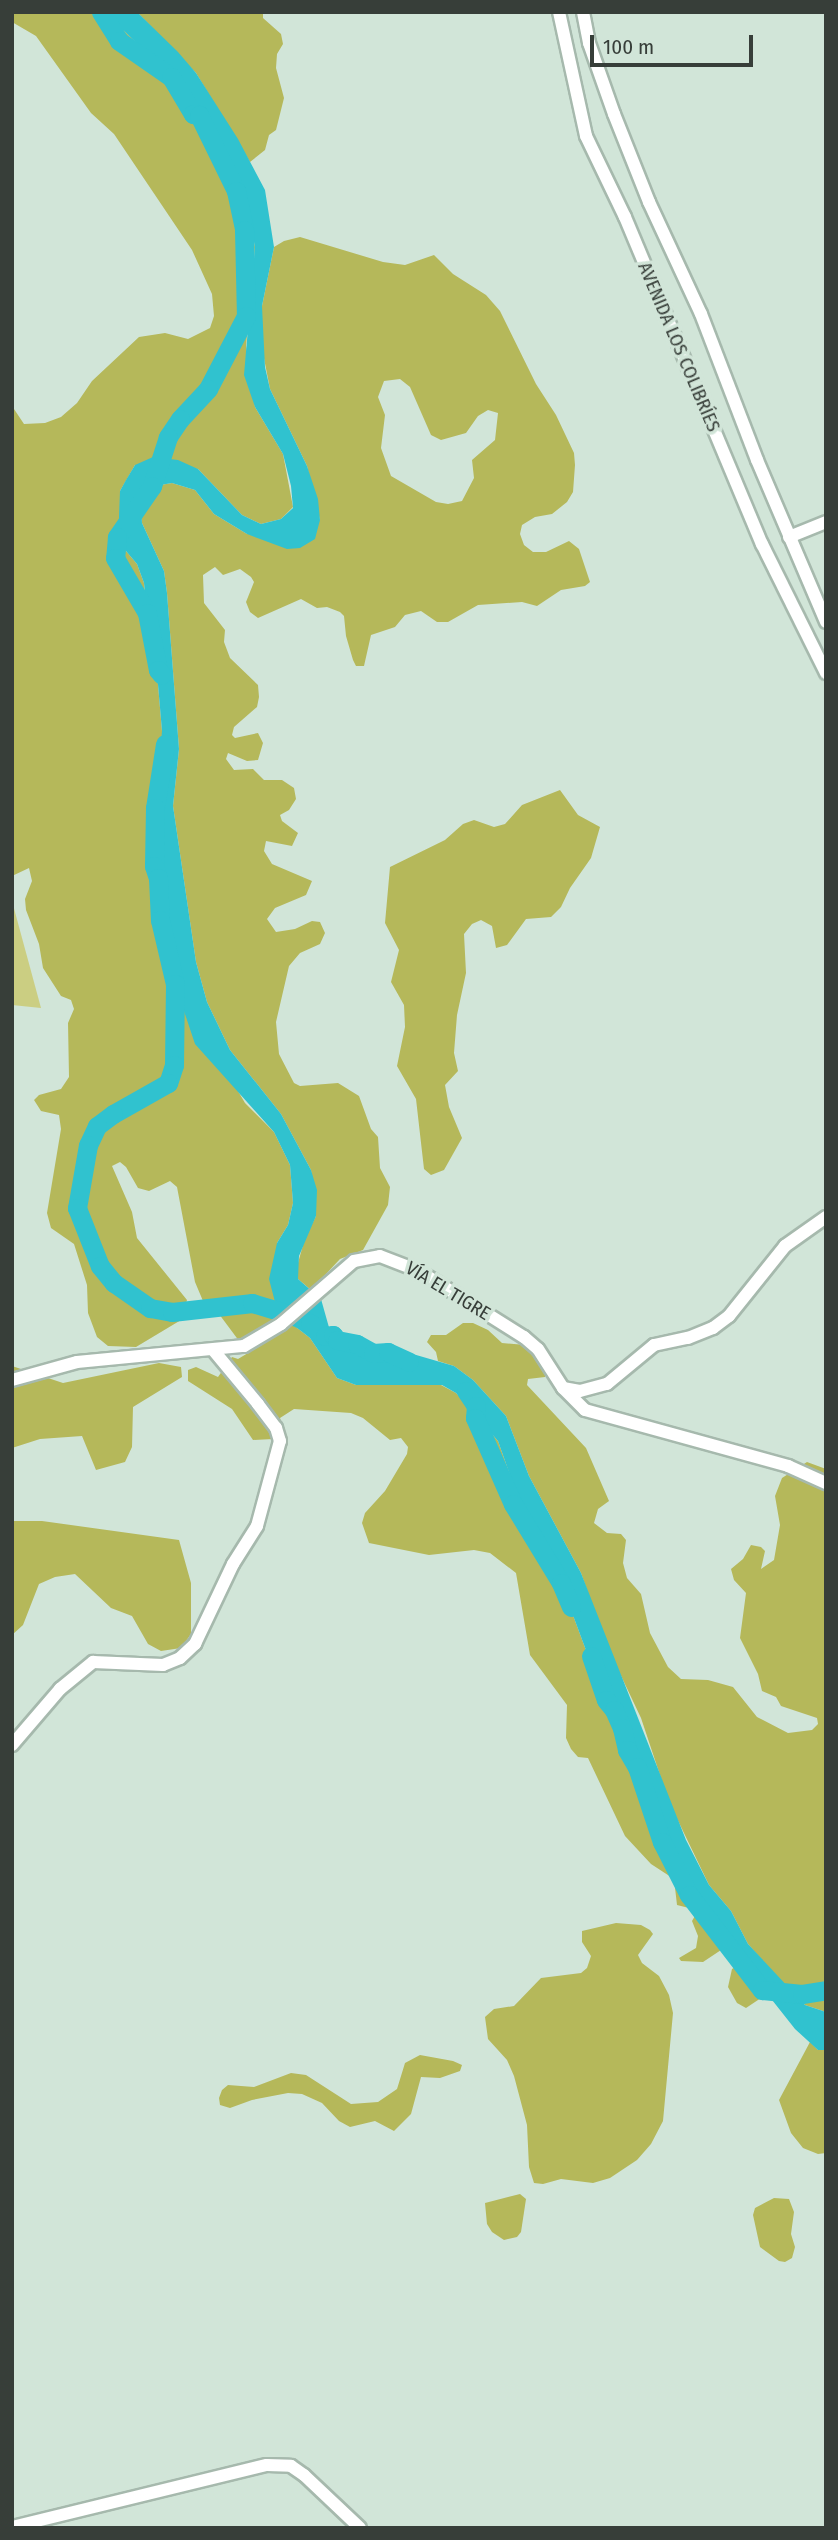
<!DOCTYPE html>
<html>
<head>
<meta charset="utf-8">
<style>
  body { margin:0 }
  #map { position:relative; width:838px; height:2540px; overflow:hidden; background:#d1e5d8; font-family:"Fira Sans Condensed",sans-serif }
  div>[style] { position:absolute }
  .green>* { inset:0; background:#cbce82 }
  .forest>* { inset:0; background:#b5b85a }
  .water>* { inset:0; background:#30c2cf }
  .river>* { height:19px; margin:-9.5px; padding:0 9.5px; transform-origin:9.5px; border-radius:9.5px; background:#30c2cf }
  .roads { filter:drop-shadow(2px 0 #a6b9ad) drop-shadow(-2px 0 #a6b9ad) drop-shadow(0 2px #a6b9ad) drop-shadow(0 -2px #a6b9ad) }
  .minor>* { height:12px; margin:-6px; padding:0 6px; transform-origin:6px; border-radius:6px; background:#fff }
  span { translate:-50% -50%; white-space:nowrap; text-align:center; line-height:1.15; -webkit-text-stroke:7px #d1e5d8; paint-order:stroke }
  .street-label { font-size:19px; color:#373e39 }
  .frame { position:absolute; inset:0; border:14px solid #373e39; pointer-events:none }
  .scale { position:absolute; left:590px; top:35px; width:163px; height:32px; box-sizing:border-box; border:4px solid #373e39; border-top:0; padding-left:9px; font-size:21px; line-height:24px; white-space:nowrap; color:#373e39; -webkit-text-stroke:5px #d1e5d8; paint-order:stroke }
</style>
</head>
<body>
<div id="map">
  <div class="green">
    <div style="clip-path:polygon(12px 901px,41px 1008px,12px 1005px)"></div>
  </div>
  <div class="forest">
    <div style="clip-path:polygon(12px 12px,105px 12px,171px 77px,223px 151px,244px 192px,255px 247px,246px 346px,255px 407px,283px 454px,293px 507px,281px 519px,261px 524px,242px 515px,198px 469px,135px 465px,120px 491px,126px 551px,137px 564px,144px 583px,147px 613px,155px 650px,162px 731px,160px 920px,175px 984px,245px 1103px,274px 1132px,290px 1165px,293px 1203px,288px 1225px,277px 1243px,292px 1324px,310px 1338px,337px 1378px,356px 1385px,441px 1385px,456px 1393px,498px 1441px,529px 1529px,561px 1583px,597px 1680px,615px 1710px,656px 1823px,691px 1897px,689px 1908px,677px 1905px,674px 1879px,651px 1864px,625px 1836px,588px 1758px,578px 1757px,571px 1749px,566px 1738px,567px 1705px,530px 1655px,516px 1573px,490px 1553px,474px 1550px,429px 1555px,369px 1543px,362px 1523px,365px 1513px,385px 1491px,407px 1454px,408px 1447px,401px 1438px,390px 1440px,363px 1418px,351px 1413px,294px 1409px,280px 1418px,284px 1431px,273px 1439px,253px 1440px,232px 1409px,188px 1381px,188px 1370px,196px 1367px,218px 1377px,232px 1357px,238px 1359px,248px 1353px,219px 1314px,203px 1301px,195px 1282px,177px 1187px,170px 1181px,149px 1191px,138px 1188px,126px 1167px,120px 1162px,112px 1166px,132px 1212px,137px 1238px,187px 1300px,181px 1320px,136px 1347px,108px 1346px,97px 1337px,88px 1313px,87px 1285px,74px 1244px,51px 1228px,47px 1213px,61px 1129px,59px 1115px,41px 1111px,34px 1100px,39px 1095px,61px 1089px,69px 1077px,68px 1023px,74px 1009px,71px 1000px,61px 996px,43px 968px,39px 944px,26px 910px,25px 899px,32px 881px,29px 868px,12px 876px,12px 406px,24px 424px,45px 423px,61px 417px,77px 403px,92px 381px,139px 337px,165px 333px,188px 339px,210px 328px,214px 316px,212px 294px,192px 250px,114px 134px,91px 113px,36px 36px,12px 22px)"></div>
    <div style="clip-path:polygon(137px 12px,263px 12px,263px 18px,281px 34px,283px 44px,277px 54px,276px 68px,284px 98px,276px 130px,269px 135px,265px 150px,250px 162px,196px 73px)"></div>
    <div style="clip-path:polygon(evenodd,300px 237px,383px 262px,405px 265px,434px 255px,453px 274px,486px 295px,500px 311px,536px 384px,556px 415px,574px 453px,575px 465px,573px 492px,567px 502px,552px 514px,535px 517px,522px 525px,520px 534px,524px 545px,533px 552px,546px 552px,569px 541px,579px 549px,590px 582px,585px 586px,561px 590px,537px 606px,522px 602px,478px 605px,448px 622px,437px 622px,421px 611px,405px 615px,395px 627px,371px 635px,364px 666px,356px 666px,353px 660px,346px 636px,344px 616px,340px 612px,327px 607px,317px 608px,301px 599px,258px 618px,250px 612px,246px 602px,254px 582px,251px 577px,240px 569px,223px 575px,215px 567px,203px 575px,204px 603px,225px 630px,224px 642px,230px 658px,258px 685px,259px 697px,257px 707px,234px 727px,232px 735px,235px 738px,258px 733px,263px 743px,258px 760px,247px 761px,228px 753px,226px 759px,234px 770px,253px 769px,264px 780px,282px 780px,294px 788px,296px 799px,289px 810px,280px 815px,282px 821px,298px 833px,292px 846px,266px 841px,264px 851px,272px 864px,312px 881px,306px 895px,275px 908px,267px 919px,276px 932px,295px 929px,312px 921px,320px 922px,325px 933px,320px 944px,300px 953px,289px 966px,276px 1022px,279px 1054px,294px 1083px,300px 1086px,338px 1083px,359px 1096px,371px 1129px,378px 1137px,380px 1168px,390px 1187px,388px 1205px,363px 1250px,340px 1259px,311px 1290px,298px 1279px,296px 1270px,305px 1238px,316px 1216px,311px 1170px,281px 1114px,230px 1050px,207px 1002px,196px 962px,173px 806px,179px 749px,167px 593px,164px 571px,142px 523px,141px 504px,143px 488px,172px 483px,195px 490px,214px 514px,247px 534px,320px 520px,307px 466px,270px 389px,261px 343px,262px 306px,274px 247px,284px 241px,300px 237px,400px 379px,410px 387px,431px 435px,441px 440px,466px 433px,478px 416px,488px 410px,498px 413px,495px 440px,472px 460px,474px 478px,462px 501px,448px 504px,436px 502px,391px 476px,381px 448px,385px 415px,378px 397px,384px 381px,400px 379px)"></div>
    <div style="clip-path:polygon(560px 790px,578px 815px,600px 827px,591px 858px,570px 888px,561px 907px,551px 917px,526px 919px,507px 945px,496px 948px,492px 926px,481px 920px,472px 924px,464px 934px,466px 973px,457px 1015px,454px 1053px,458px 1071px,445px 1085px,449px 1107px,462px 1138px,444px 1170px,431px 1175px,424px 1169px,416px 1099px,397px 1066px,405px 1027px,404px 1005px,391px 982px,399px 950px,385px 923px,390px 867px,445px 840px,463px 824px,474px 820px,494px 827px,505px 824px,522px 805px)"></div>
    <div style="clip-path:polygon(463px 1323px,473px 1323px,488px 1330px,502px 1343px,526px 1345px,545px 1368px,545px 1377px,528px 1379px,527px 1385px,586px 1448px,609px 1501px,598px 1509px,594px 1523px,607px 1533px,621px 1534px,626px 1540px,623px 1563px,627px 1578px,641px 1594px,650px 1633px,668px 1667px,681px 1679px,708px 1680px,733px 1687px,757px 1717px,788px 1733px,812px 1730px,818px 1724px,817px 1718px,781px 1706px,776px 1697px,762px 1691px,758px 1674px,740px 1638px,746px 1593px,734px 1580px,731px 1569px,743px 1559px,751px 1545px,761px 1547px,765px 1551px,761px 1569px,774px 1560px,780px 1525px,775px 1496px,782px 1478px,807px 1462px,826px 1469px,826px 2012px,805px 2005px,786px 1987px,748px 1944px,731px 1911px,709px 1885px,669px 1802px,641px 1718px,606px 1644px,581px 1573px,529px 1476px,506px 1416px,473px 1380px,454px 1366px,438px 1361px,436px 1352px,427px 1342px,431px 1335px,446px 1335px)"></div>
    <div style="clip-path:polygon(159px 1363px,181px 1367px,182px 1377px,133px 1407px,132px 1447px,125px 1462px,96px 1470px,82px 1436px,40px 1439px,12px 1448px,12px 1366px,63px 1383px)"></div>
    <div style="clip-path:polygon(12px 1521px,42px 1521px,179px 1540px,191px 1583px,191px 1634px,181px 1648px,161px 1651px,148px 1644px,132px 1616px,111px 1608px,75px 1574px,55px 1577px,39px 1584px,23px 1625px,12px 1635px)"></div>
    <div style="clip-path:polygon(699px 1909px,709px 1922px,736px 1955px,729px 1956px,721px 1950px,703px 1962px,681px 1961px,679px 1958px,696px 1948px,698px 1936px,692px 1921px)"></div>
    <div style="clip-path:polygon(616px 1923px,641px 1925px,650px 1930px,653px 1934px,638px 1955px,642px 1963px,659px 1976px,669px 1995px,673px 2013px,663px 2121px,651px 2144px,637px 2160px,610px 2178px,593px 2183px,561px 2179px,543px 2184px,534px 2183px,529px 2167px,527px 2125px,514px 2076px,507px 2060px,488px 2039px,485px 2017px,494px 2009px,514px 2006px,541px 1978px,581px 1973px,587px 1968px,591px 1956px,582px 1942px,582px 1931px)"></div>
    <div style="clip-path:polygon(742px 1963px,763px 1990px,761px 1998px,746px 2008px,737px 2003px,728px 1987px,732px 1969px)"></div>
    <div style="clip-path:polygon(810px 2042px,818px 2050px,826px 2050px,826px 2153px,818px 2154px,803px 2148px,791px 2133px,779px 2100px)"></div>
    <div style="clip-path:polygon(420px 2055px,453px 2061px,462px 2065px,460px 2071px,440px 2078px,421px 2077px,411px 2114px,394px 2131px,375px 2121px,350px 2127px,339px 2121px,322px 2103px,302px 2094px,288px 2093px,252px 2100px,230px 2108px,220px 2105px,219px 2098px,222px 2090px,228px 2085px,254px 2087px,291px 2073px,306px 2075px,351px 2104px,378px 2102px,397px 2089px,405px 2063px)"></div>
    <div style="clip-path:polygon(520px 2194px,526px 2199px,521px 2232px,517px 2237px,504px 2240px,492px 2232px,487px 2224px,485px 2203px)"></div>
    <div style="clip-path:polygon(774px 2198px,789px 2199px,794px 2212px,791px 2234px,795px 2247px,792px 2258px,785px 2262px,779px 2261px,760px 2247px,753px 2215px,755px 2208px)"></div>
  </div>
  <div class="water">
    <div style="clip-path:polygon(105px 12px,137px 12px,178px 52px,196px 73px,238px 139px,265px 190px,274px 247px,262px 306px,265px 367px,270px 389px,307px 466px,318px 499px,320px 520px,315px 539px,300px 548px,287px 549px,247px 534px,214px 514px,195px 490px,172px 483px,143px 488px,141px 504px,142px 523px,164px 571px,167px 593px,179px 749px,173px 806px,196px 962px,207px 1002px,230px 1050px,281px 1114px,311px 1170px,317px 1190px,316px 1216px,299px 1256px,298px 1279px,321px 1299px,330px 1331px,349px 1350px,365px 1354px,399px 1350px,454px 1366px,473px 1380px,506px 1416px,529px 1476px,581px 1573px,686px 1840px,709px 1885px,731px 1911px,748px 1944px,805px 2005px,826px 2012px,826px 2050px,818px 2050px,795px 2029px,689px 1895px,656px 1823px,615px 1710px,597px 1680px,561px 1583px,529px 1529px,498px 1441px,456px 1393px,442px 1385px,356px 1385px,337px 1378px,310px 1338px,292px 1324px,275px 1302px,269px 1279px,277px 1243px,288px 1225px,293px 1203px,290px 1165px,274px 1132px,195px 1044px,175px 984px,160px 920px,154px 825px,162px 731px,155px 650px,147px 613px,144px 583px,137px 564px,126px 551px,119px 517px,120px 491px,126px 480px,135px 465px,153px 457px,178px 460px,198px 469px,242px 515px,261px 524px,281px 519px,293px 508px,291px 486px,283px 454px,255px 407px,244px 375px,255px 247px,244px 192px,223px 151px,171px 77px)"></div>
  </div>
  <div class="river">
    <div style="left:101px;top:12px;width:34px;rotate:58deg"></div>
    <div style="left:119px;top:41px;width:63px;rotate:34.7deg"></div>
    <div style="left:171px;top:77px;width:43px;rotate:59.3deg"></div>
    <div style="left:193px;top:114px;width:6px;rotate:9deg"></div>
    <div style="left:199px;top:115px;width:85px;rotate:64deg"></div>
    <div style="left:236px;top:191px;width:40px;rotate:78deg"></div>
    <div style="left:244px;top:230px;width:86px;rotate:88.7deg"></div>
    <div style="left:246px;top:316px;width:82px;rotate:117.5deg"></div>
    <div style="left:208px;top:389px;width:41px;rotate:133deg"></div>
    <div style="left:180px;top:419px;width:22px;rotate:124deg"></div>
    <div style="left:168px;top:437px;width:52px;rotate:108.1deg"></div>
    <div style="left:152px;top:486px;width:62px;rotate:124.5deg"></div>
    <div style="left:117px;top:537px;width:21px;rotate:95deg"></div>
    <div style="left:115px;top:558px;width:64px;rotate:59.8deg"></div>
    <div style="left:147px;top:613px;width:58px;rotate:79.1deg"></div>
    <div style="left:158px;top:670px;width:6px;rotate:51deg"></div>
    <div style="left:165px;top:744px;width:65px;rotate:98.9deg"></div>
    <div style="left:155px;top:808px;width:58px;rotate:91deg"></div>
    <div style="left:154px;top:866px;width:13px;rotate:72deg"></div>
    <div style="left:158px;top:878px;width:42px;rotate:87.3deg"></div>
    <div style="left:160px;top:920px;width:66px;rotate:76.8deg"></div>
    <div style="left:175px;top:984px;width:81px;rotate:90.7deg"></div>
    <div style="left:174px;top:1065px;width:19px;rotate:108deg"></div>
    <div style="left:168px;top:1083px;width:63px;rotate:150.6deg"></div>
    <div style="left:113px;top:1114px;width:20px;rotate:143deg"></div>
    <div style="left:97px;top:1126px;width:21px;rotate:115deg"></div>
    <div style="left:88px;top:1145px;width:64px;rotate:99.9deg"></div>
    <div style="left:77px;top:1208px;width:62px;rotate:68.4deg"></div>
    <div style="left:100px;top:1266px;width:22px;rotate:51deg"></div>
    <div style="left:114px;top:1283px;width:44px;rotate:34.8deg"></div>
    <div style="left:150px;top:1308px;width:22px;rotate:10deg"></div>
    <div style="left:172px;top:1312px;width:81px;rotate:-6.4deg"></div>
    <div style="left:252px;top:1303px;width:42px;rotate:16.7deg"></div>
    <div style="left:292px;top:1315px;width:20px;rotate:24deg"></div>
    <div style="left:310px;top:1323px;width:20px;rotate:41deg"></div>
    <div style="left:325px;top:1336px;width:8px;rotate:-7deg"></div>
    <div style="left:333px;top:1335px;width:6px;rotate:51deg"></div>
    <div style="left:337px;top:1340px;width:20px;rotate:11deg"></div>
    <div style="left:357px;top:1344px;width:18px;rotate:29deg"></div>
    <div style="left:373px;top:1353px;width:15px;rotate:-4deg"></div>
    <div style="left:388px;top:1352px;width:23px;rotate:25deg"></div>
    <div style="left:466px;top:1391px;width:18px;rotate:56deg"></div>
    <div style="left:476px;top:1406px;width:12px;rotate:95deg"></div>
    <div style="left:475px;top:1418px;width:94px;rotate:66.2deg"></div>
    <div style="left:513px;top:1504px;width:92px;rotate:58.7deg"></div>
    <div style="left:561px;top:1583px;width:26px;rotate:67deg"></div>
    <div style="left:591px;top:1656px;width:46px;rotate:71.2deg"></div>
    <div style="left:606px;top:1700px;width:13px;rotate:51deg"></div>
    <div style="left:614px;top:1710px;width:20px;rotate:66deg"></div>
    <div style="left:622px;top:1728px;width:23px;rotate:77deg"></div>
    <div style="left:627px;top:1750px;width:20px;rotate:60deg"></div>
    <div style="left:637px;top:1767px;width:79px;rotate:71.6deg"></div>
    <div style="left:662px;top:1842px;width:59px;rotate:63deg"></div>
    <div style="left:689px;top:1895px;width:120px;rotate:52.5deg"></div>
    <div style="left:762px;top:1990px;width:40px;rotate:5.7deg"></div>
    <div style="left:802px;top:1994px;width:24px;rotate:-9deg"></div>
  </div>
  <div class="roads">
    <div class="minor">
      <div style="left:559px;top:12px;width:127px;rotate:77.7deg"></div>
      <div style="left:586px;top:136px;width:90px;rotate:64.3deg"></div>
      <div style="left:625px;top:217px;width:355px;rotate:67.3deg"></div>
      <div style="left:762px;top:544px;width:144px;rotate:63.6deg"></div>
      <div style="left:583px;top:12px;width:32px;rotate:79deg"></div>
      <div style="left:589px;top:43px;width:75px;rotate:70.6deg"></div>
      <div style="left:614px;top:114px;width:95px;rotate:68.3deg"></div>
      <div style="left:649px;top:202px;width:123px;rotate:65.1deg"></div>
      <div style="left:701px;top:314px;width:156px;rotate:69deg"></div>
      <div style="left:757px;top:460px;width:176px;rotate:66.9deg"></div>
      <div style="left:789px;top:537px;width:40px;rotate:-22deg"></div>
      <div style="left:12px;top:1380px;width:67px;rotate:-15.5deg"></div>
      <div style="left:77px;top:1362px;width:168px;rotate:-5.5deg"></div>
      <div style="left:244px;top:1346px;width:43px;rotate:-30.7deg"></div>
      <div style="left:281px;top:1324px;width:96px;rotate:-40.8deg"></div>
      <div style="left:354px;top:1261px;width:26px;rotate:-11deg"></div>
      <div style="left:380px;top:1256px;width:42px;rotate:21deg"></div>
      <div style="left:419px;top:1271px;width:124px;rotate:32.2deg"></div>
      <div style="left:524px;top:1337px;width:18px;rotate:41deg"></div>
      <div style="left:538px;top:1349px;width:46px;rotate:57.3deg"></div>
      <div style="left:563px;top:1388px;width:31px;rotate:45deg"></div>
      <div style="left:585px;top:1410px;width:211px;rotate:15.4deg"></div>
      <div style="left:788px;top:1466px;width:42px;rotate:24.1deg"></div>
      <div style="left:563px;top:1388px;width:17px;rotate:10deg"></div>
      <div style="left:580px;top:1391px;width:28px;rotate:-15deg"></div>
      <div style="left:607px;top:1384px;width:61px;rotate:-39.7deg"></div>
      <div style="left:654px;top:1345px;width:35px;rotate:-12deg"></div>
      <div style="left:688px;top:1338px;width:27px;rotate:-22deg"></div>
      <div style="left:713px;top:1328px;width:20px;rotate:-37deg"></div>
      <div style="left:729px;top:1316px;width:90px;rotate:-51.3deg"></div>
      <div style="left:785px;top:1246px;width:50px;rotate:-35.3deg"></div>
      <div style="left:12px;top:1745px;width:74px;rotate:-49.4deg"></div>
      <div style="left:60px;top:1689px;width:43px;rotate:-39.3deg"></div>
      <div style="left:93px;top:1662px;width:70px;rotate:2.5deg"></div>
      <div style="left:163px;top:1665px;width:18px;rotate:-22deg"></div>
      <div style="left:180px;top:1658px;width:21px;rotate:-43deg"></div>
      <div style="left:195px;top:1644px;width:89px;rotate:-64.6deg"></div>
      <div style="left:233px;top:1564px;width:45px;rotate:-57.7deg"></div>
      <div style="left:257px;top:1526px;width:88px;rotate:-74.9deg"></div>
      <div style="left:280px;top:1441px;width:14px;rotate:-107deg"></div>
      <div style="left:276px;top:1428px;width:30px;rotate:-127deg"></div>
      <div style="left:258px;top:1404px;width:69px;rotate:-129.7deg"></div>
      <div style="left:12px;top:2527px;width:262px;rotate:-13.7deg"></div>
      <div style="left:267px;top:2465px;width:24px;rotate:2deg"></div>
      <div style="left:291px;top:2466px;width:16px;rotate:35deg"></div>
      <div style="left:304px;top:2475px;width:77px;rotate:43.4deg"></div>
    </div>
  </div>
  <div class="street-label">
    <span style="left:679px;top:347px;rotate:67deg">AVENIDA LOS COLIBRÍES</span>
    <span style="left:448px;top:1291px;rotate:31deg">VÍA EL TIGRE</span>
  </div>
  <div class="frame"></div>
  <div class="scale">100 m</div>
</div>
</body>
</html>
